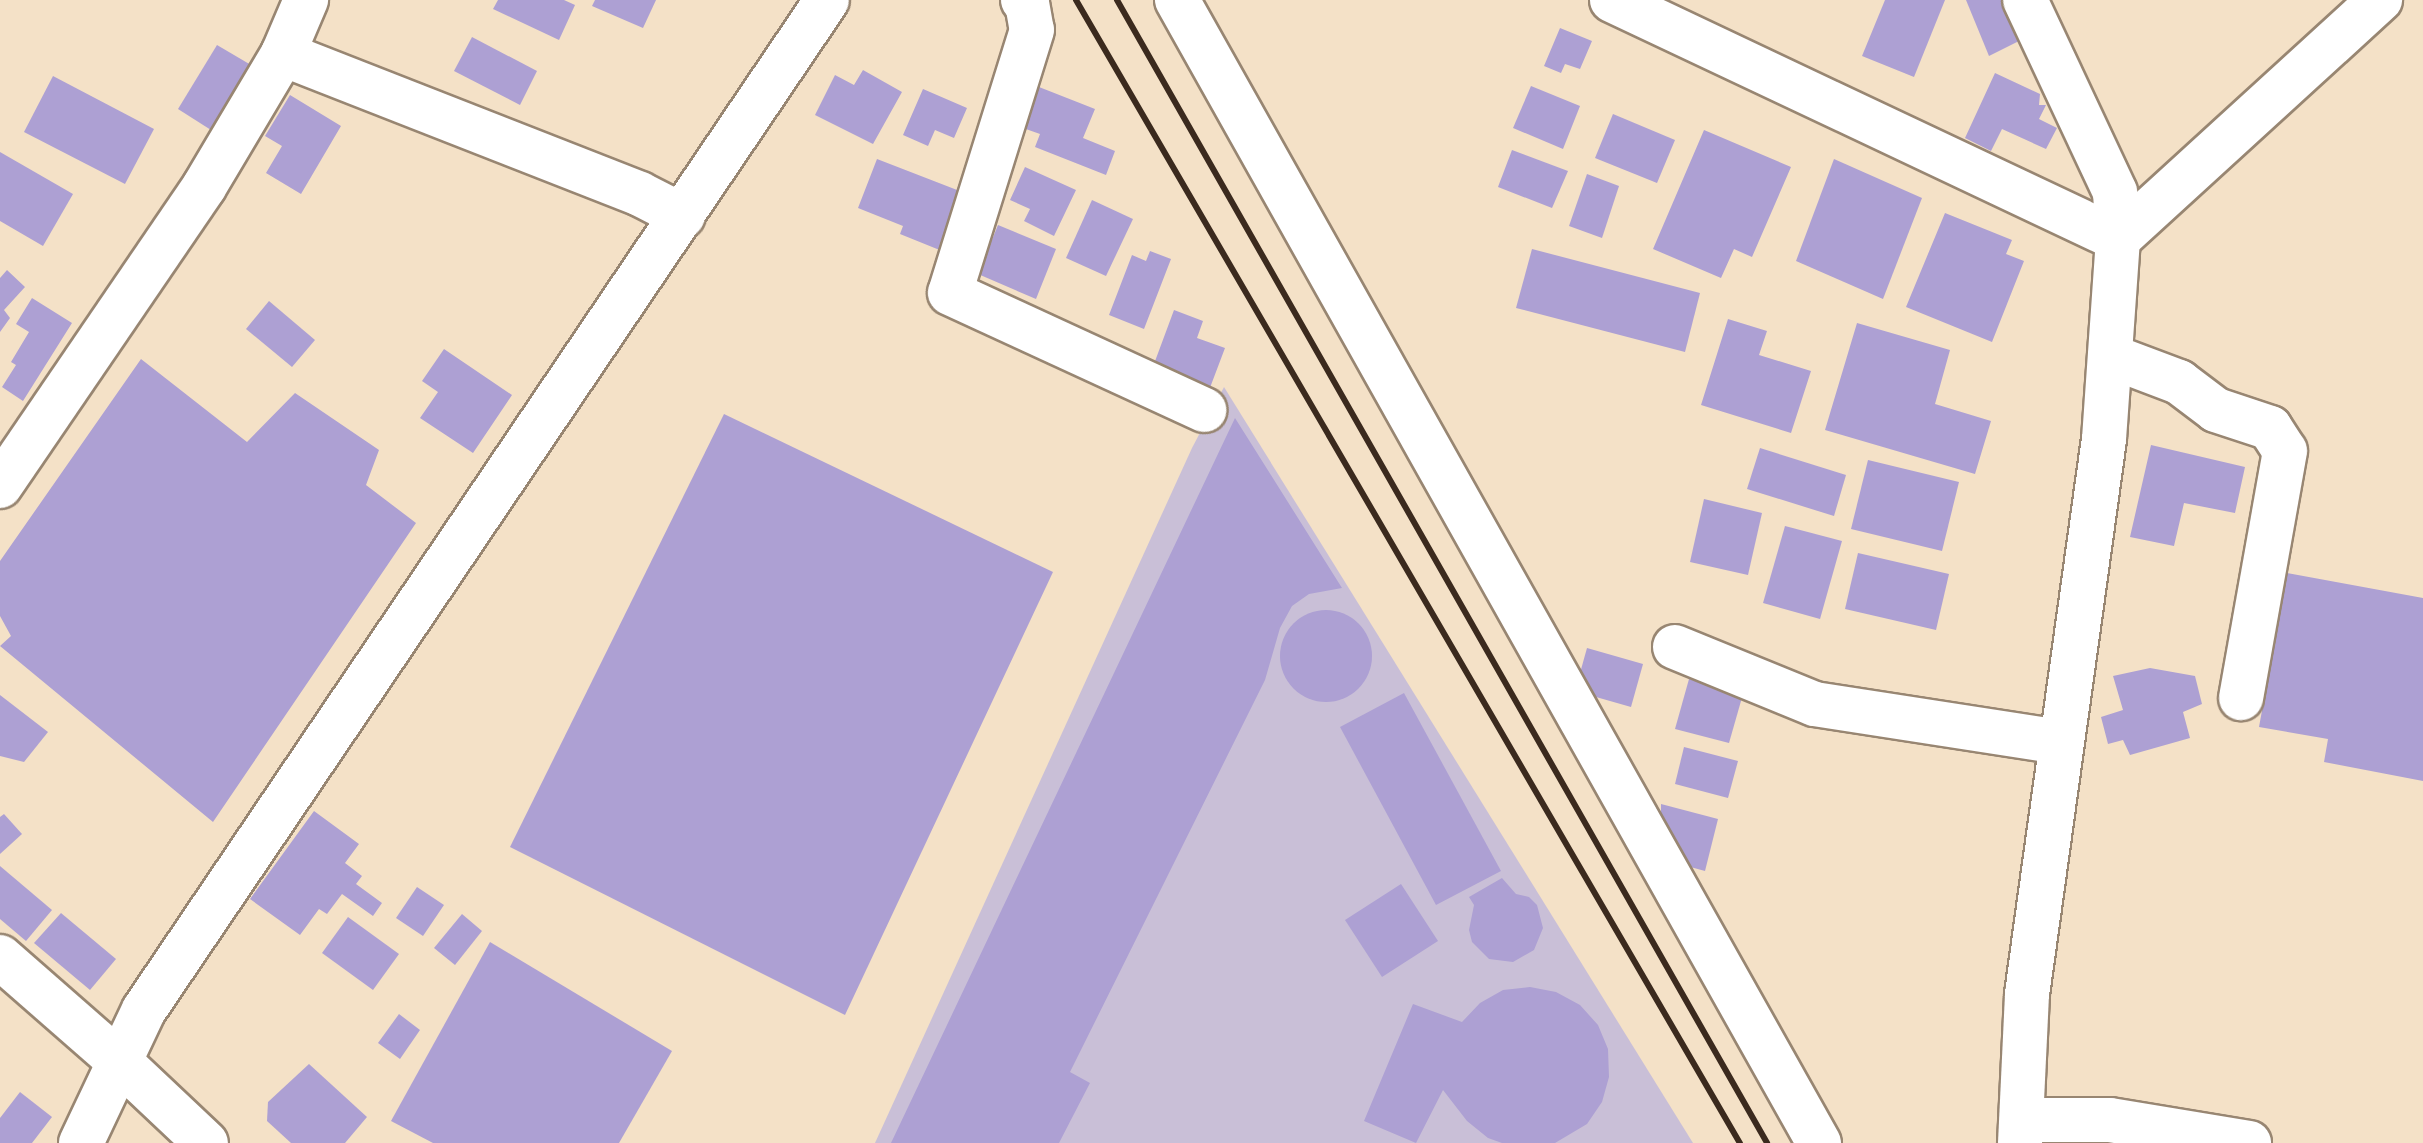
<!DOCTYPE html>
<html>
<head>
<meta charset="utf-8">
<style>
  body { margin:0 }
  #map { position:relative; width:2423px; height:1143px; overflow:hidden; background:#f4e1c7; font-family:Mynerve,sans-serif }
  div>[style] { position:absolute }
  .industrial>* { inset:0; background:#c9bfd7 }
  .building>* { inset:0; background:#ada0d3 }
  .round { border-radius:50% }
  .roads { filter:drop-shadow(2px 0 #988672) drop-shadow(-2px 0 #988672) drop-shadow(0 2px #988672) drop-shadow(0 -2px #988672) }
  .minor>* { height:44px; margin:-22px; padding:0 22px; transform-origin:22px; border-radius:22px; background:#fff }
  .rail>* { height:6px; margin:-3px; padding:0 3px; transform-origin:3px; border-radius:3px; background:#3b2a1e }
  span { translate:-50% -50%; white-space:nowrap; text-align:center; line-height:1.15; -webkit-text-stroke:7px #fbf7ec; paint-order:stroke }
</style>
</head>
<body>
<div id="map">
  <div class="industrial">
    <div style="clip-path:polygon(1224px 387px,1693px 1143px,875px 1143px,1192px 448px)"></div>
  </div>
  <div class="building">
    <div style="clip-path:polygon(498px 0,564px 0,575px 5px,559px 40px,493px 9px)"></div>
    <div style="clip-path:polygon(595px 0,656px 0,643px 28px,592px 6px)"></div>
    <div style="clip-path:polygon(1885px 0,1945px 0,1914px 77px,1862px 56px)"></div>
    <div style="clip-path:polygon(1966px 0,2007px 0,2023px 39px,1989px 56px)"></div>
    <div style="clip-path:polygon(1560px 28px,1592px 41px,1580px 69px,1565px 64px,1561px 73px,1544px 66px)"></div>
    <div style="clip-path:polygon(472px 37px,537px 71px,520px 105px,454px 71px)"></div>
    <div style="clip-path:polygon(217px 45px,251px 65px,211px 130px,178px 109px)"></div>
    <div style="clip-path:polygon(863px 70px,902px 92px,873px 144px,815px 115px,835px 75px,854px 85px)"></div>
    <div style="clip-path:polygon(1995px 73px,2040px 94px,2039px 105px,2046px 105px,2039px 119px,2057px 128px,2046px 149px,2002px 129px,1991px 151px,1965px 138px)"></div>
    <div style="clip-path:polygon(53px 76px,154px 129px,125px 184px,24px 132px)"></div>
    <div style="clip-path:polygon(1531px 86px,1580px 106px,1563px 149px,1513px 128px)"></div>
    <div style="clip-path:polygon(1039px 87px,1095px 109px,1083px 138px,1115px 151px,1106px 175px,1035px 147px,1040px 134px,1023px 128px)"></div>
    <div style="clip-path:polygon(923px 89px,967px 108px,954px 138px,935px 130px,928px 146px,903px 135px)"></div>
    <div style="clip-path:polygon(290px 95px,341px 126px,301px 194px,266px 173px,282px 146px,265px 136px)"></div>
    <div style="clip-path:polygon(1613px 114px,1675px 140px,1657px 183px,1595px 158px)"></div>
    <div style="clip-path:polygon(1704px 130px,1791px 167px,1752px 257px,1734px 249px,1721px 278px,1653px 249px)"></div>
    <div style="clip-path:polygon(1512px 150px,1568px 171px,1552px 208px,1498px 187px)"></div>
    <div style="clip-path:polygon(0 152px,73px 194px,43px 246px,0 221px)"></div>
    <div style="clip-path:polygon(877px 159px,970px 195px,947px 253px,900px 234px,903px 226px,858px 208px)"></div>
    <div style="clip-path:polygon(1834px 159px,1922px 198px,1883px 299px,1796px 261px)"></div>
    <div style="clip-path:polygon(1025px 167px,1076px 190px,1054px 236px,1024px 221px,1030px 209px,1010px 200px)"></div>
    <div style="clip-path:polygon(1587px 174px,1619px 186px,1602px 238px,1569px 226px)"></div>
    <div style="clip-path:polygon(1092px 200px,1133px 219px,1106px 276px,1066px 258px)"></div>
    <div style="clip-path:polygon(1945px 213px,2012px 240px,2006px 254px,2024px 261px,1992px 342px,1906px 307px)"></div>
    <div style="clip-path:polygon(998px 225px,1056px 249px,1036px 299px,978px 274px)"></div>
    <div style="clip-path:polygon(1532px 249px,1700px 293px,1685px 352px,1516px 308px)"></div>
    <div style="clip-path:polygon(1150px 251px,1171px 259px,1144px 329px,1109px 315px,1132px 255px,1146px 261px)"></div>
    <div style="clip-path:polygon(7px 270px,25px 287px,4px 310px,10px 318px,0 332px,0 278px)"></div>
    <div style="clip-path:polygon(32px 298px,72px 323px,23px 401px,2px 387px,16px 365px,11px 362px,29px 332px,16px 324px)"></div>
    <div style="clip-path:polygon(269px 301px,315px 340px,292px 367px,246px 329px)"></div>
    <div style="clip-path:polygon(1174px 310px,1203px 321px,1197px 338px,1225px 348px,1208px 393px,1151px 372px)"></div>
    <div style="clip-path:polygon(1728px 319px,1767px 331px,1759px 355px,1811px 371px,1791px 433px,1701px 405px)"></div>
    <div style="clip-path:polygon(1857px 323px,1950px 350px,1935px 404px,1991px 421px,1975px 474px,1825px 430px)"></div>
    <div style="clip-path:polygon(444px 349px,512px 395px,473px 453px,420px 418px,438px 392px,422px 381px)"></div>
    <div style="clip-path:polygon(141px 359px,247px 442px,295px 393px,379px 450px,366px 485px,416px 523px,213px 822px,0 646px,11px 636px,0 616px,0 561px)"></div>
    <div style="clip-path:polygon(724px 414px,1053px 572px,845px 1015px,510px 847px)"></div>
    <div style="clip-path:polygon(1235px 418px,1342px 588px,1309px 594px,1292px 606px,1280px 628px,1265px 680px,1070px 1072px,1090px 1083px,1059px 1143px,891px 1143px)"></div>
    <div style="clip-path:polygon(2151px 445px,2245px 467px,2235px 513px,2184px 503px,2174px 546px,2130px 537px)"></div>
    <div style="clip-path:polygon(1760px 448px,1846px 475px,1834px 516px,1747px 489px)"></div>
    <div style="clip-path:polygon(1868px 460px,1959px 482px,1942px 551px,1851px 529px)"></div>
    <div style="clip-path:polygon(1704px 499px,1762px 513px,1748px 575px,1690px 562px)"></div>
    <div style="clip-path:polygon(1785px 526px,1842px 541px,1820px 619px,1763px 603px)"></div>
    <div style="clip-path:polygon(1858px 553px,1949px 574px,1936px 630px,1845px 609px)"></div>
    <div style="clip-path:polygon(2287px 573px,2423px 598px,2423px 781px,2324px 762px,2328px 739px,2259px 727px)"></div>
    <div class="round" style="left:1280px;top:610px;width:92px;height:92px"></div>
    <div style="clip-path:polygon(1587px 648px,1643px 664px,1631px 707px,1575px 691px)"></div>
    <div style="clip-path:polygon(2150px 668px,2195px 676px,2202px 704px,2183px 712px,2190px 738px,2130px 755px,2123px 740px,2108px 744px,2101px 717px,2123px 710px,2113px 676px)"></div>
    <div style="clip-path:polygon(1689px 679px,1743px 694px,1729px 743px,1675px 729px)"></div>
    <div style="clip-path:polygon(1404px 693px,1501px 871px,1436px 905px,1340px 727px)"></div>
    <div style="clip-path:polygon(0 695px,48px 732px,24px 762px,0 756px)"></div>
    <div style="clip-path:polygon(1684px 747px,1738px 761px,1728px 798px,1675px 784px)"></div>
    <div style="clip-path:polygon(1661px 804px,1718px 819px,1705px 871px,1672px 862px,1661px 838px)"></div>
    <div style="clip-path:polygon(314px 811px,359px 844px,345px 863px,362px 876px,356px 884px,382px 903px,373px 916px,342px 894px,327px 914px,319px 909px,300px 935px,250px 899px)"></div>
    <div style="clip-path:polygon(4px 814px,22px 834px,0 854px,0 817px)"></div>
    <div style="clip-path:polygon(0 866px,52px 910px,26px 941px,0 919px)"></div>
    <div style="clip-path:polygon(1502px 878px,1516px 894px,1529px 897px,1537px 905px,1543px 928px,1534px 950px,1513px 962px,1489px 959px,1472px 942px,1469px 930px,1474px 905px,1469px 897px)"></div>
    <div style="clip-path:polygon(1401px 884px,1438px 941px,1382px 977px,1345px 920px)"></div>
    <div style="clip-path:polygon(417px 887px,444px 905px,423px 936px,396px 918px)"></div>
    <div style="clip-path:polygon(61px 913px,116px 959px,90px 990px,34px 943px)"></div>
    <div style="clip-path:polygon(462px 914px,482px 931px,455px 965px,434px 948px)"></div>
    <div style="clip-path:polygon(348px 917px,399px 954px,373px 990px,322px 953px)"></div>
    <div style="clip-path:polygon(490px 942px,672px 1051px,619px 1143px,433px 1143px,391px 1121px)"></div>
    <div style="clip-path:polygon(1530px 987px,1556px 992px,1580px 1005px,1598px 1025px,1608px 1049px,1609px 1077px,1602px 1102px,1587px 1124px,1555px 1143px,1502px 1143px,1488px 1138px,1467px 1121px,1443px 1090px,1416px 1143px,1364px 1121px,1413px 1004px,1462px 1022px,1480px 1003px,1503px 990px)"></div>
    <div style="clip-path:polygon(399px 1014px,420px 1030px,400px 1059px,378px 1043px)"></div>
    <div style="clip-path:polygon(309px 1064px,367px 1117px,345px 1143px,291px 1143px,267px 1121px,268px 1102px)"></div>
    <div style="clip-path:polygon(20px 1092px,52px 1117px,32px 1143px,0 1143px,0 1118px)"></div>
  </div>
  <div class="roads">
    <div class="minor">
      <div style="left:1023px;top:0;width:5px;rotate:37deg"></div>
      <div style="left:1027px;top:3px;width:27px;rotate:80deg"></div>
      <div style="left:1032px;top:30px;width:275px;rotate:107.3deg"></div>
      <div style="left:950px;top:293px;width:280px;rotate:24.7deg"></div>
      <div style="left:1177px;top:0;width:1311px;rotate:60.68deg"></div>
      <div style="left:1612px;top:0;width:560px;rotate:25.28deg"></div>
      <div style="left:283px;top:54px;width:383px;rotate:21.4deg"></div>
      <div style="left:640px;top:194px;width:48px;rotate:27.1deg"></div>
      <div style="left:2118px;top:239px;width:355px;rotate:-42.4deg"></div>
      <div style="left:2110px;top:356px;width:74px;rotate:20.6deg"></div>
      <div style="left:2179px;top:382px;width:46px;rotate:37.1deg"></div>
      <div style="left:2216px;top:410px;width:57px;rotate:18.4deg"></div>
      <div style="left:2270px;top:428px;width:27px;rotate:57deg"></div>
      <div style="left:2285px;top:451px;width:251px;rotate:100.1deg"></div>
      <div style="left:0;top:486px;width:362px;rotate:-55.7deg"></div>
      <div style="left:204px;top:187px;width:155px;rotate:-59.3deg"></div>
      <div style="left:283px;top:54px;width:59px;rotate:-66.9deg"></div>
      <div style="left:1675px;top:647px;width:151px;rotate:22.2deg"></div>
      <div style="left:1815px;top:704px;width:249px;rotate:8.8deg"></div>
      <div style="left:0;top:957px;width:159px;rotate:41.2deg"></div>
      <div style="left:120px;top:1062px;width:118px;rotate:43.3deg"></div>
      <div style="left:2023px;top:1120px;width:87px"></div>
      <div style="left:2110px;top:1120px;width:141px;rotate:9.4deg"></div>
      <div style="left:81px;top:1143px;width:147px;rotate:-64.7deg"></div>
      <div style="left:144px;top:1010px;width:1219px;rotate:-55.93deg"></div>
      <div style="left:2020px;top:1143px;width:149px;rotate:-87.3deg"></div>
      <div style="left:2027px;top:994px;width:560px;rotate:-82.1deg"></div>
      <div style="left:2104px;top:439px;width:200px;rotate:-86deg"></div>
      <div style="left:2118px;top:239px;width:47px;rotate:-93.7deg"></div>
      <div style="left:2115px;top:192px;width:212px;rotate:-115.1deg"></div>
    </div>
  </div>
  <div class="rail">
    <div style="left:1076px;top:0;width:1322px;rotate:59.85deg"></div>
    <div style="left:1117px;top:0;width:1315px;rotate:60.37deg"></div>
  </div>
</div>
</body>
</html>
